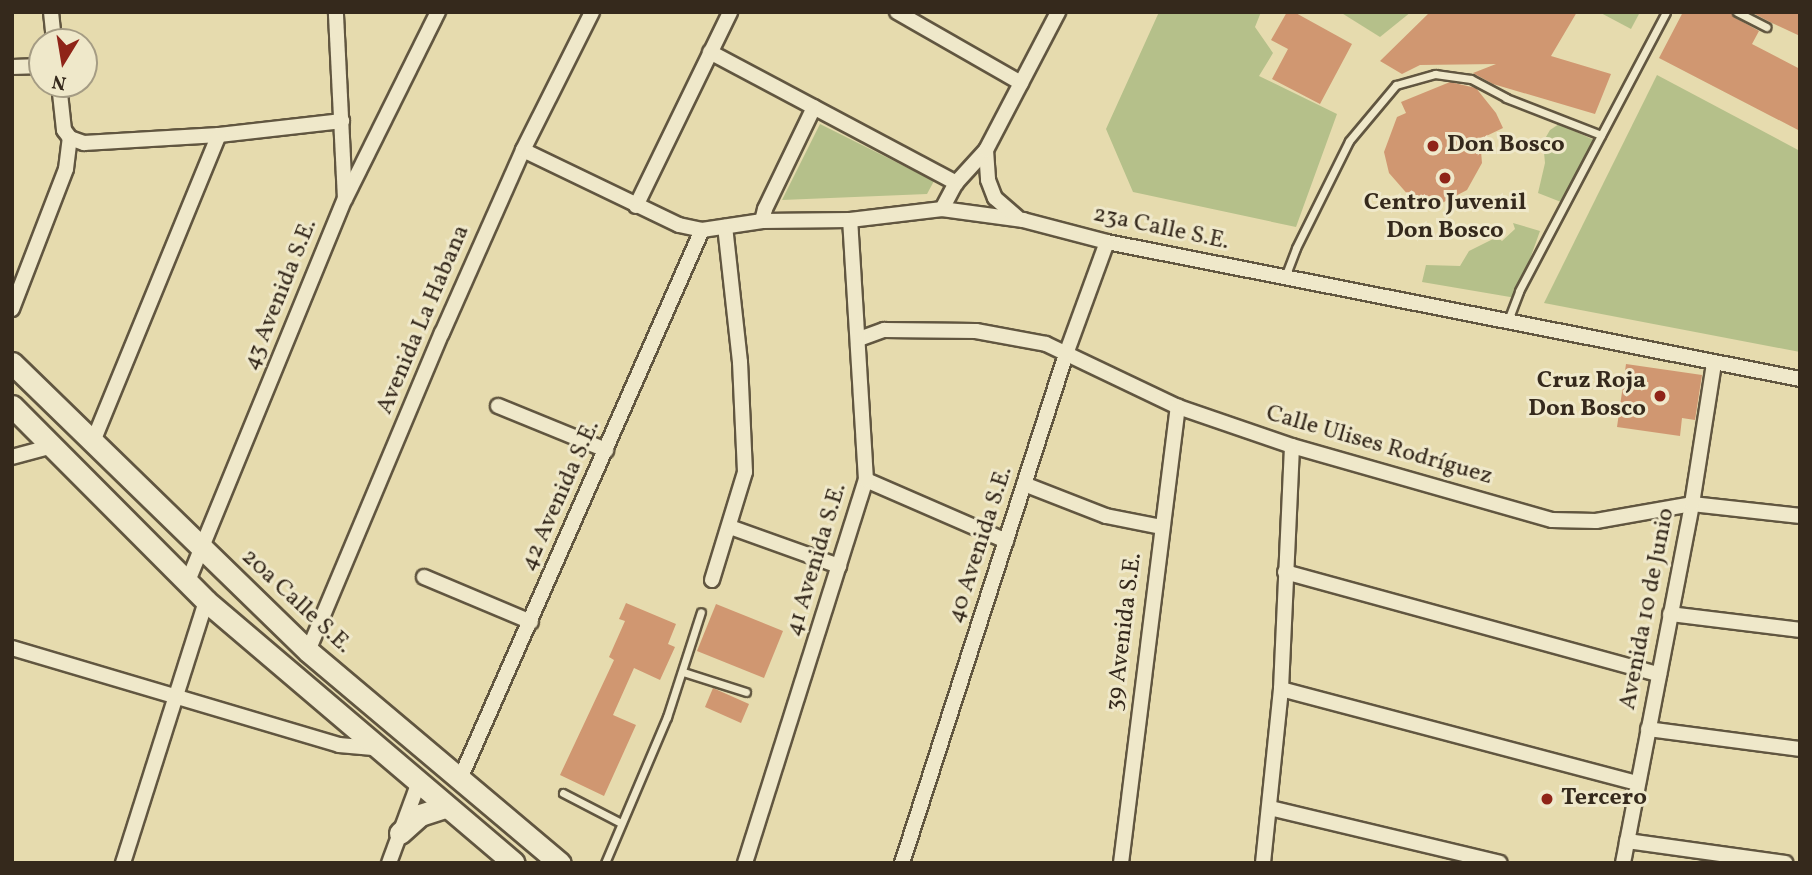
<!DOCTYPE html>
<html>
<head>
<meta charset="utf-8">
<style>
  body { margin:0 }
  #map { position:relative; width:1812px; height:875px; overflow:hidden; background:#e6dbae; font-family:Vollkorn,serif }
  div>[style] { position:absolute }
  .green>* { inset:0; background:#b5c08a }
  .building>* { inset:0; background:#d09771 }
  .roads { filter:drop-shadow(2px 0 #615640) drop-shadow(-2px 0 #615640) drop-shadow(0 2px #615640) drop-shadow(0 -2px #615640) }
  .lane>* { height:7px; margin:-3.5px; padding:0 3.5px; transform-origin:3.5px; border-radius:3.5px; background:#efe8ca }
  .street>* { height:14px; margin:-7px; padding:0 7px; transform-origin:7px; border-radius:7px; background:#efe8ca }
  .secondary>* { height:21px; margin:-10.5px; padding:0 10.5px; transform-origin:10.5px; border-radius:10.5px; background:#efe8ca }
  .dots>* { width:19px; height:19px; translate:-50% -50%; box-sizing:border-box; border:4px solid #efe8ca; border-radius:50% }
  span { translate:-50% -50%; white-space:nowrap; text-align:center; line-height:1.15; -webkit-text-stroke:6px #efe8ca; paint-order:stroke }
  .poi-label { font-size:24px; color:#35291c; font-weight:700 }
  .left { translate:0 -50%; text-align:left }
  .right { translate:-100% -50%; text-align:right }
  .street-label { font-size:24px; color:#35291c }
  .frame { position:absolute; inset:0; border:14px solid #35291c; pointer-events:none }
  .north { position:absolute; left:28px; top:28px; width:70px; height:70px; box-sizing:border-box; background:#efe8ca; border:2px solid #a59c84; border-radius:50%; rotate:191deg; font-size:19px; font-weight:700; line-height:28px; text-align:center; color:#35291c }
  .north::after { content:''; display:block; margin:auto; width:24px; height:32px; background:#8f2418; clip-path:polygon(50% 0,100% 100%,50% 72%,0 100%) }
</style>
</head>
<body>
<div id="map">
  <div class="green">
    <div style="clip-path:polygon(1159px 12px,1261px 12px,1255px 27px,1273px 53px,1259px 76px,1337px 114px,1296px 227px,1133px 192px,1106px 129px)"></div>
    <div style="clip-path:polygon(1340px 12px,1411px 12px,1380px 37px)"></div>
    <div style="clip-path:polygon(1599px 12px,1640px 12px,1631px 29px)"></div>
    <div style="clip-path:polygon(1657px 75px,1800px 151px,1800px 352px,1544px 303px)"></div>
    <div style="clip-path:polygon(820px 124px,934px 181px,927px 194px,782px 200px)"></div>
    <div style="clip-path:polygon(1559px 124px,1594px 140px,1561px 202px,1538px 193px,1545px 163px,1543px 142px,1550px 130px)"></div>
    <div style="clip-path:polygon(1513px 223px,1540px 231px,1516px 298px,1422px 282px,1426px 265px,1460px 266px,1469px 251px,1497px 237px,1502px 241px,1515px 229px)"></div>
  </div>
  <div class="building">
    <div style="clip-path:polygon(1287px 12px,1294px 12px,1352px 44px,1320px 104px,1272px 79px,1288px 49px,1271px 40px)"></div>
    <div style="clip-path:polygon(1430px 12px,1577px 12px,1551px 56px,1611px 74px,1595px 114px,1493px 84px,1473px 73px,1496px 64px,1420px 65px,1402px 74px,1380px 61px)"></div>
    <div style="clip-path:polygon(1683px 12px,1731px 12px,1734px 17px,1759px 31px,1752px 44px,1800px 69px,1800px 131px,1659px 58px)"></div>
    <div style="clip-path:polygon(1751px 12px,1800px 12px,1800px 36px,1770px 22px)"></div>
    <div style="clip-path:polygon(1450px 82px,1476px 88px,1496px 113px,1503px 128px,1480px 139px,1482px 163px,1467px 190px,1442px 203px,1410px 197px,1389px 173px,1384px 152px,1397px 117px,1406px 113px,1401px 102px)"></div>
    <div style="clip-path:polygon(1626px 364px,1702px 375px,1695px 420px,1682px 418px,1680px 436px,1617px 427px)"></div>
    <div style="clip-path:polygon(626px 603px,676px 624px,668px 644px,675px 647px,660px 680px,634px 668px,613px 715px,636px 725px,604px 796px,560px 775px,614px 660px,609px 657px,625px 621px,619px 619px)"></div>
    <div style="clip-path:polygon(716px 604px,783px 631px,764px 678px,697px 651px)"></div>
    <div style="clip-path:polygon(713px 688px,749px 704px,741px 723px,705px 707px)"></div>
  </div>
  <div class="roads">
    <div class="lane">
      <div style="left:1737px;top:12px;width:33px;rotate:27deg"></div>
      <div style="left:1285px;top:277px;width:31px;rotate:-69deg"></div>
      <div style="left:1296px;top:248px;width:119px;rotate:-63.6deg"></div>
      <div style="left:1349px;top:141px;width:73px;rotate:-50deg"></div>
      <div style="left:1396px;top:85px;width:41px;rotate:-15.8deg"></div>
      <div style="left:1435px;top:74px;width:36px;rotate:8deg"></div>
      <div style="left:1471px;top:79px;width:40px;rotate:28deg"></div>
      <div style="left:1506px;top:98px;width:102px;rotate:21.3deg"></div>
      <div style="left:1507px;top:323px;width:34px;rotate:-69deg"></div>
      <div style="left:1519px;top:291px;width:315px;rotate:-62.2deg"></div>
      <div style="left:683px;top:672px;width:66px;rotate:17.6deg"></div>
      <div style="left:563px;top:793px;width:65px;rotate:27.3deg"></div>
      <div style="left:605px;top:863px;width:159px;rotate:-67deg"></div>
      <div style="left:667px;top:717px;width:110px;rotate:-72.1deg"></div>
    </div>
    <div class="street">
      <div style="left:51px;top:12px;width:30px;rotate:84deg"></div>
      <div style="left:897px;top:12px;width:143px;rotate:29.8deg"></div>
      <div style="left:710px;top:52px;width:279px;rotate:28deg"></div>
      <div style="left:12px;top:67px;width:30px;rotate:-2deg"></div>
      <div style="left:70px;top:138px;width:15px;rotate:20deg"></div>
      <div style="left:84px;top:143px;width:135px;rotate:-3.4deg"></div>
      <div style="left:219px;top:135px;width:124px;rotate:-6.5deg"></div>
      <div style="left:523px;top:150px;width:173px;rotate:25.7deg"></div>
      <div style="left:679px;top:225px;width:24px;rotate:12deg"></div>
      <div style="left:702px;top:230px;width:61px;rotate:-8.5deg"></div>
      <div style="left:762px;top:221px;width:88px;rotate:-0.7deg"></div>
      <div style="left:850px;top:220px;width:93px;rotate:-6.8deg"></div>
      <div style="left:942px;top:209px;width:82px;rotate:7.7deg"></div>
      <div style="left:1023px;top:220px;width:87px;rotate:14.7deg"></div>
      <div style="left:1107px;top:242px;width:706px;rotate:11.18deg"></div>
      <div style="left:986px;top:150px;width:30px;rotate:86deg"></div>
      <div style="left:988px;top:180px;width:19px;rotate:69deg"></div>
      <div style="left:995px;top:198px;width:29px;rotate:41deg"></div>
      <div style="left:346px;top:197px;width:207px;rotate:-63.6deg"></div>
      <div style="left:636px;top:206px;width:216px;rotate:-64.1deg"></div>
      <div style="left:942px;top:209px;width:30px;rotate:-62deg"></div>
      <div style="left:956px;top:183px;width:45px;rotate:-47.7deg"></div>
      <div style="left:986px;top:150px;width:156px;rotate:-62.4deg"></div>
      <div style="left:762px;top:221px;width:12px;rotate:-76deg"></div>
      <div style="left:765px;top:209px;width:113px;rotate:-64.3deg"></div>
      <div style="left:12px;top:309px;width:150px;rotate:-68.9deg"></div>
      <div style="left:66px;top:169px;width:31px;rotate:-83deg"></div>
      <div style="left:70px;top:138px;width:10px;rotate:-127deg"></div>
      <div style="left:64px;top:130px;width:46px;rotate:-96.2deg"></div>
      <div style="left:859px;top:339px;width:27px;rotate:-20deg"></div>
      <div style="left:884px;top:330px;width:92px;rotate:0.6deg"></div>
      <div style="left:976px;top:331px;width:71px;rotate:10.5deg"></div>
      <div style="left:1046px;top:344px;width:146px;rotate:25.5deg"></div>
      <div style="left:1178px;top:407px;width:120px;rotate:18.9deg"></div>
      <div style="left:1292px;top:446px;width:270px;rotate:15.9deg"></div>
      <div style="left:1552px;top:520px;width:44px;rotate:1.3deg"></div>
      <div style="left:1596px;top:521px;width:97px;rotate:-10deg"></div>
      <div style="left:1692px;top:504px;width:109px;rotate:6.3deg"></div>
      <div style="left:498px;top:406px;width:117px;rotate:22.2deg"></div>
      <div style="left:92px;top:444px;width:334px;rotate:-67.7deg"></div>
      <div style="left:12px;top:457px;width:42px;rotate:-15deg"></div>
      <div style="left:866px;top:480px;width:153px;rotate:23.5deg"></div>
      <div style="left:1024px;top:484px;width:88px;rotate:21.3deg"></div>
      <div style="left:1106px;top:516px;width:56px;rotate:11.3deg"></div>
      <div style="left:730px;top:527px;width:116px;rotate:19.7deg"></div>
      <div style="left:1285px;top:572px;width:388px;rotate:15.3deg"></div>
      <div style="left:424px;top:577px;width:116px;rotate:22.8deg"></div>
      <div style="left:712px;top:580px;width:113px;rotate:-73deg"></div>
      <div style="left:745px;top:472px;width:110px;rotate:-92.6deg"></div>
      <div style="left:740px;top:362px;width:136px;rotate:-96.3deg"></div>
      <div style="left:188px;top:581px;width:413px;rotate:-67.7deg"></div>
      <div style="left:345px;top:199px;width:187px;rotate:-92.8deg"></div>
      <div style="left:1670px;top:614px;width:131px;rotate:7deg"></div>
      <div style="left:12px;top:648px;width:341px;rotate:16.5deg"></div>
      <div style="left:339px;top:745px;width:37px;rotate:5deg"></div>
      <div style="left:308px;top:651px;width:345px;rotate:-67.2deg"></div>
      <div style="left:442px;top:333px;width:200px;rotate:-66.1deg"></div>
      <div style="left:523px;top:150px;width:154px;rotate:-63.4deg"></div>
      <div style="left:1281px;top:689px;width:369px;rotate:14.8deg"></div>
      <div style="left:1648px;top:729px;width:153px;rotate:7.5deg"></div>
      <div style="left:460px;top:779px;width:600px;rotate:-66.21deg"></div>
      <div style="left:1270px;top:808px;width:236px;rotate:13.4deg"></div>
      <div style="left:1627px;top:841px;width:160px;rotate:7.9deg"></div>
      <div style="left:123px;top:863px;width:275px;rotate:-72.4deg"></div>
      <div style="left:389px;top:863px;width:86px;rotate:-69.7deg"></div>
      <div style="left:745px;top:863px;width:402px;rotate:-72.5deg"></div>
      <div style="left:866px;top:480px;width:260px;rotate:-93.5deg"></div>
      <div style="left:902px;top:863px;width:535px;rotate:-72.14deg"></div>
      <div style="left:1066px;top:354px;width:119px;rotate:-69.9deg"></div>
      <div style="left:1121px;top:863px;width:460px;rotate:-82.9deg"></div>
      <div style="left:1263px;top:863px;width:175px;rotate:-84.1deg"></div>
      <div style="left:1281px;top:689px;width:243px;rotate:-87.4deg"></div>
      <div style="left:1623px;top:863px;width:366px;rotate:-79.1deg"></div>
      <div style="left:1692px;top:504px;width:143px;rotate:-81.1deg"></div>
    </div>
    <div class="secondary">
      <div style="left:12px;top:363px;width:413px;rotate:44.2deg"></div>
      <div style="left:308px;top:651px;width:329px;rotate:40.1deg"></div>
      <div style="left:12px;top:406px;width:275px;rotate:45.1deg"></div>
      <div style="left:206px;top:601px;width:404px;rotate:40.4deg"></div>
      <div style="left:400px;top:833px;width:27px;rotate:-42deg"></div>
      <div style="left:420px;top:815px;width:26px;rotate:-18deg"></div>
    </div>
  </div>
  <div class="dots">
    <div style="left:1433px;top:146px;background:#8f2418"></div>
    <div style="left:1445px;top:178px;background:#8f2418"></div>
    <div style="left:1660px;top:396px;background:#8f2418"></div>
    <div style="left:1547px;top:799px;background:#8f2418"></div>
  </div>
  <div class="poi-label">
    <span class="left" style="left:1447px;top:146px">Don Bosco</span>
    <span style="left:1445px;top:218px">Centro Juvenil<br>Don Bosco</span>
    <span class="right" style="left:1646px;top:396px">Cruz Roja<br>Don Bosco</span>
    <span class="left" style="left:1561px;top:799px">Tercero</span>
  </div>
  <div class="street-label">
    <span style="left:1161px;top:229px;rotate:12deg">23a Calle S.E.</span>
    <span style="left:281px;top:295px;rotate:-68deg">43 Avenida S.E.</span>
    <span style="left:424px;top:320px;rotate:-67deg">Avenida La Habana</span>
    <span style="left:1379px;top:446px;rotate:16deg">Calle Ulises Rodríguez</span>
    <span style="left:561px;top:496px;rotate:-66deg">42 Avenida S.E.</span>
    <span style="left:981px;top:545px;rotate:-72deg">40 Avenida S.E.</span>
    <span style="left:817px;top:560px;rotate:-73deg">41 Avenida S.E.</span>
    <span style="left:296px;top:602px;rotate:43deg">20a Calle S.E.</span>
    <span style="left:1648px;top:609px;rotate:-79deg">Avenida 10 de Junio</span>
    <span style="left:1125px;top:632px;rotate:-83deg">39 Avenida S.E.</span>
  </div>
  <div class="frame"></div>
  <div class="north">N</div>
</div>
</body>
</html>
